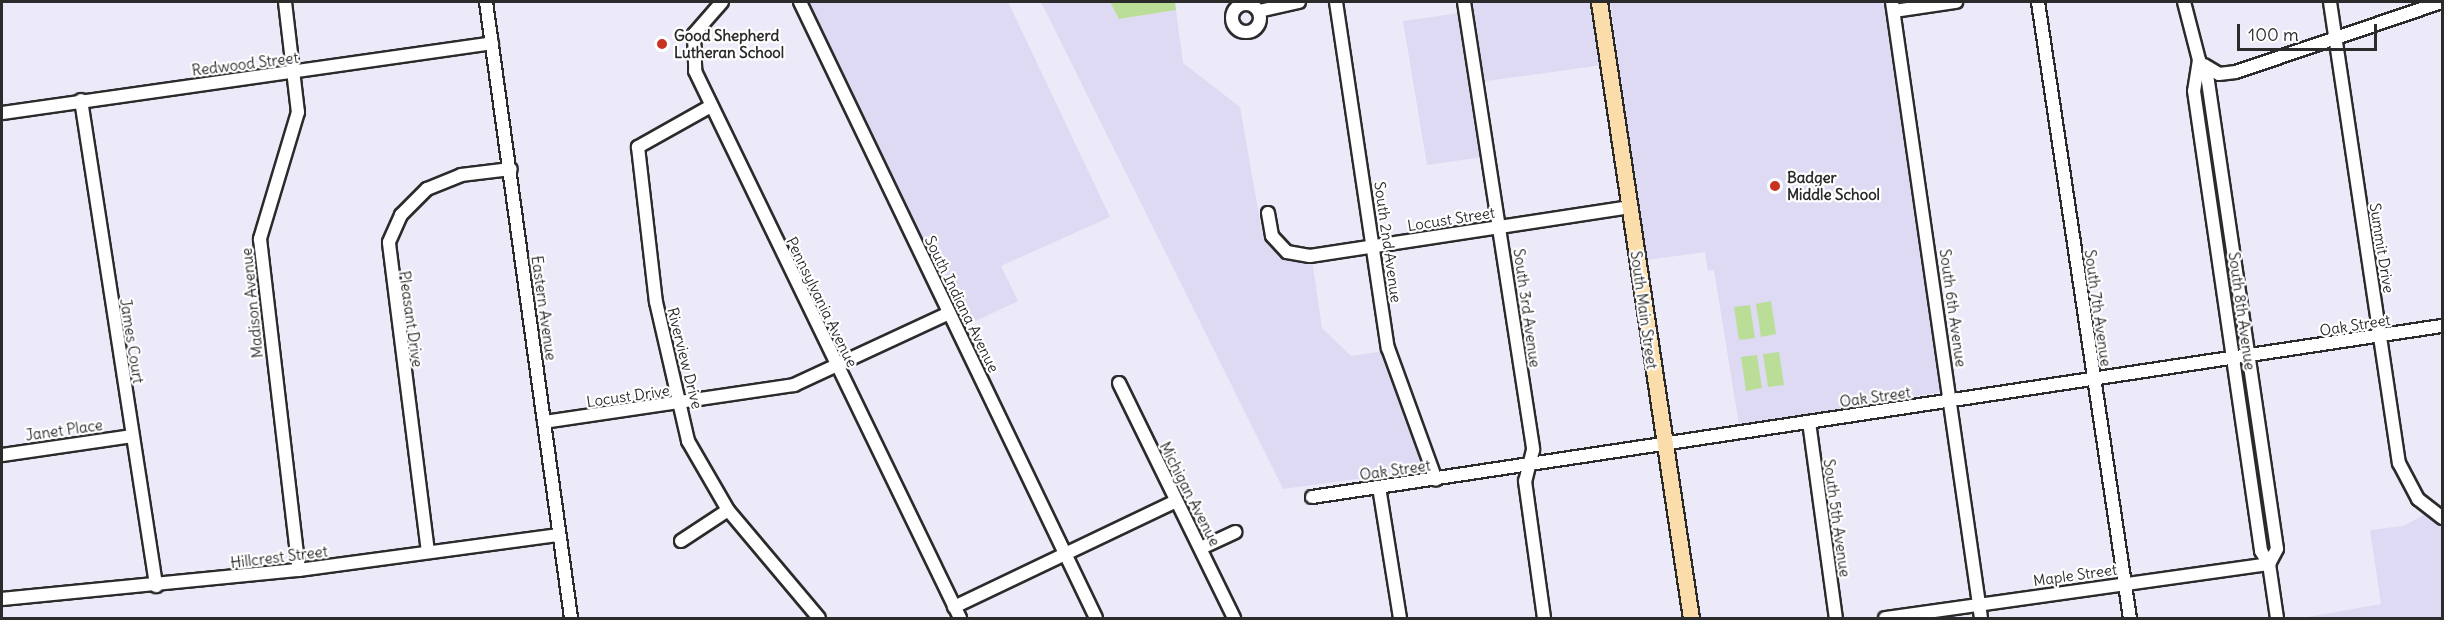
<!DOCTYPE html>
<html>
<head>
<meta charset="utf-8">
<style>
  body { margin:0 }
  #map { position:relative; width:2444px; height:620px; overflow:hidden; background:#ece9f8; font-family:Delius,sans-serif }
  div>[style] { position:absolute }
  .built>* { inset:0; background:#dedaf3 }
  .green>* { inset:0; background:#bade98 }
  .roads { filter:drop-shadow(2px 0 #2b2b2b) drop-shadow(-2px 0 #2b2b2b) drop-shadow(0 2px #2b2b2b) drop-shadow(0 -2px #2b2b2b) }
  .minor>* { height:12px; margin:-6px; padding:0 6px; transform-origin:6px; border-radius:6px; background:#fff }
  .minor>.ring { margin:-6px; padding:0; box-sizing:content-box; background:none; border:12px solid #fff; border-radius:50% }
  .major>* { height:15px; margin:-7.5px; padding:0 7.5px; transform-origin:7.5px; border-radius:7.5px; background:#faddab }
  .dots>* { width:16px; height:16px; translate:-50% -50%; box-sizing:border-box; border:3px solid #fff; border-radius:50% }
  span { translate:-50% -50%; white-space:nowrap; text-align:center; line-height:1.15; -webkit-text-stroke:4.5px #fff; paint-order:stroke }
  .poi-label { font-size:15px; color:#2b2b2b; font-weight:700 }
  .left { translate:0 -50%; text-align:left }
  .street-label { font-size:15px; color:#2b2b2b }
  .frame { position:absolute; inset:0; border:3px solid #2b2b2b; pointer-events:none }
  .scale { position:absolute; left:2237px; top:24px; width:140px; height:27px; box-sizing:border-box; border:3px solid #2b2b2b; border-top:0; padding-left:8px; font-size:18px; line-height:21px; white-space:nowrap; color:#2b2b2b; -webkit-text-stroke:4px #fff; paint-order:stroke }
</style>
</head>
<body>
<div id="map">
  <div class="built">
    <div style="clip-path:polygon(809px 2px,1008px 2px,1110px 217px,1001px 266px,1018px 301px,965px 326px)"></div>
    <div style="clip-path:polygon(1041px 2px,1110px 2px,1120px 19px,1176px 10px,1183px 63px,1240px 107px,1262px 232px,1290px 255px,1311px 253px,1322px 328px,1351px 356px,1384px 351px,1423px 470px,1283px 489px)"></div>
    <div style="clip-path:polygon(1473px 2px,1593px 2px,1602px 65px,1473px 83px,1483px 157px,1427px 165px,1403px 21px,1474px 11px)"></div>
    <div style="clip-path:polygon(1610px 2px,1886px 2px,1942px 392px,1739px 425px,1714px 270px,1708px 271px,1705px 252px,1647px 260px)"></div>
    <div style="clip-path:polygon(2424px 515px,2442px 524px,2442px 618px,2302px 618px,2381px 604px,2370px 530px,2403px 526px)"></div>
  </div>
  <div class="green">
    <div style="clip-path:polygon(1110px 2px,1175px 2px,1176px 10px,1119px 19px)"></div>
    <div style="clip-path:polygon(1771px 301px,1776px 334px,1761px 337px,1756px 304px)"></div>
    <div style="clip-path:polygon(1750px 305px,1755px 338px,1739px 340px,1734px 307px)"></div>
    <div style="clip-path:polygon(1779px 352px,1784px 385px,1768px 387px,1763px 354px)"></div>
    <div style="clip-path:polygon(1757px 355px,1762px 388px,1746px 391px,1741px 357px)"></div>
  </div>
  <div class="roads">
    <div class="minor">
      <div style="left:285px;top:2px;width:111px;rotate:83.3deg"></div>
      <div style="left:298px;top:112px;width:133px;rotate:106.7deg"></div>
      <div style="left:260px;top:239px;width:333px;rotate:83.3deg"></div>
      <div style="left:486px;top:2px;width:622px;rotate:82.14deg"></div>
      <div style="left:722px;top:2px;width:43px;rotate:131.2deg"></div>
      <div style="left:694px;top:34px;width:37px;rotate:88deg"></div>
      <div style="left:695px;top:71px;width:608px;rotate:64.15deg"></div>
      <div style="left:800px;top:2px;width:683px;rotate:64.33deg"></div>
      <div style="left:1336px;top:2px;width:350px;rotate:81.5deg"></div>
      <div style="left:1388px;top:348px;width:140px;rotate:70deg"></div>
      <div style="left:1464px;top:2px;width:453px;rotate:81.2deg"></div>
      <div style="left:1533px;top:450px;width:32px;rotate:104deg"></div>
      <div style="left:1525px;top:481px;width:138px;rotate:82.1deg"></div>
      <div style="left:1892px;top:2px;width:622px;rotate:81.78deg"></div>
      <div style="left:2038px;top:2px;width:623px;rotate:81.51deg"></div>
      <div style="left:2184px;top:2px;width:60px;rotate:75.5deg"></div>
      <div style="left:2199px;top:60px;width:31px;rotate:99deg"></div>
      <div style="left:2194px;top:91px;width:465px;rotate:81.7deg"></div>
      <div style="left:2261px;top:551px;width:15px;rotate:58deg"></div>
      <div style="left:2269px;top:564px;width:55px;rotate:81.6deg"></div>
      <div style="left:2330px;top:2px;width:466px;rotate:81.5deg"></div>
      <div style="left:2399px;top:463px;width:41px;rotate:62.2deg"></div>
      <div style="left:2418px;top:499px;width:31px;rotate:38deg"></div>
      <div class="ring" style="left:1232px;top:4px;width:16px;height:16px"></div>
      <div style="left:1259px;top:11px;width:41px;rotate:-12.7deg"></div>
      <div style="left:1894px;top:11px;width:63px;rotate:-8.3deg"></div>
      <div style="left:2204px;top:65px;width:17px;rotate:31deg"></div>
      <div style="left:2219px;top:74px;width:17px;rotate:-7deg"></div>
      <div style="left:2236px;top:72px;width:218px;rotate:-18.8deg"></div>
      <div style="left:2206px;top:68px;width:486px;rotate:81.6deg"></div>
      <div style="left:2277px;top:549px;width:17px;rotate:118deg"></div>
      <div style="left:81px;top:100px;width:492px;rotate:81.2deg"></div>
      <div style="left:711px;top:106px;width:84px;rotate:150.7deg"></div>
      <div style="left:638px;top:147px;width:156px;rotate:83.4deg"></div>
      <div style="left:656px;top:302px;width:143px;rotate:77deg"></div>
      <div style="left:688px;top:441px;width:80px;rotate:59.9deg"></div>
      <div style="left:728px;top:510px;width:141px;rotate:49.9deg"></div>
      <div style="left:2px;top:113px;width:495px;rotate:-8.1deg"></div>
      <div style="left:1268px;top:213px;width:23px;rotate:80deg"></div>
      <div style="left:1272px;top:236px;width:22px;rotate:47deg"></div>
      <div style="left:1287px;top:252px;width:23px;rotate:10deg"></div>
      <div style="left:1310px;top:256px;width:324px;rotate:-8.7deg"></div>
      <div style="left:1119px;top:383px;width:262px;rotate:63.9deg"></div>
      <div style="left:544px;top:422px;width:253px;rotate:-8.4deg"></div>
      <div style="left:794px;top:385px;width:171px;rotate:-24.9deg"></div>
      <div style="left:1809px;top:422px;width:198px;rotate:82.2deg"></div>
      <div style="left:2px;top:455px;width:131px;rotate:-8.3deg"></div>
      <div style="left:1379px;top:487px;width:133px;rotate:80.9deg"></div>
      <div style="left:1312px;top:497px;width:1143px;rotate:-8.61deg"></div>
      <div style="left:681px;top:541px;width:56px;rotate:-33.4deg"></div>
      <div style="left:1201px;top:548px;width:38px;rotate:-25deg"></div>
      <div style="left:428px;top:552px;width:312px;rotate:-97.2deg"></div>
      <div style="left:389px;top:242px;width:30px;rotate:-66deg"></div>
      <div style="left:401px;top:215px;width:37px;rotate:-45deg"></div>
      <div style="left:427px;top:189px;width:37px;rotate:-22deg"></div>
      <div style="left:461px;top:175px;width:50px;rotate:-6.8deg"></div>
      <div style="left:2px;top:599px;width:298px;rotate:-5.6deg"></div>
      <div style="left:299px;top:570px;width:262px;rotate:-7.7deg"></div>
      <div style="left:954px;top:607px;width:246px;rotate:-25.5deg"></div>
      <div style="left:1885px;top:618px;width:388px;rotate:-8deg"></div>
    </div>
    <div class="major">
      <div style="left:1599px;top:2px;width:623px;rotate:81.51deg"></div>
    </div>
  </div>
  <div class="dots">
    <div style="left:662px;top:44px;background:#c8321e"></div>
    <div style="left:1775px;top:186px;background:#c8321e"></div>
  </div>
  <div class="poi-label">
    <span class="left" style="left:674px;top:44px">Good Shepherd<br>Lutheran School</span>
    <span class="left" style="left:1787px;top:186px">Badger<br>Middle School</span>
  </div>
  <div class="street-label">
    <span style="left:245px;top:64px;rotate:-7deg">Redwood Street</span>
    <span style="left:1451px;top:219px;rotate:-9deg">Locust Street</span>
    <span style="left:1388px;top:242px;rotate:82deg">South 2nd Avenue</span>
    <span style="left:2382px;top:248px;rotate:81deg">Summit Drive</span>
    <span style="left:822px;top:302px;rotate:64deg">Pennsylvania Avenue</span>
    <span style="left:252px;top:303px;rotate:-96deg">Madison Avenue</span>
    <span style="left:962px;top:304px;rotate:64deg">South Indiana Avenue</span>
    <span style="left:544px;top:308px;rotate:82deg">Eastern Avenue</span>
    <span style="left:1527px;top:308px;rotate:82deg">South 3rd Avenue</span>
    <span style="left:1953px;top:308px;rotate:82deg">South 6th Avenue</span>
    <span style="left:2098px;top:308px;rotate:82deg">South 7th Avenue</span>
    <span style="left:1644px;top:310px;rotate:82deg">South Main Street</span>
    <span style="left:2242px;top:311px;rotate:82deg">South 8th Avenue</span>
    <span style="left:411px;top:319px;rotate:82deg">Pleasant Drive</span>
    <span style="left:2355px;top:325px;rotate:-9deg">Oak Street</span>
    <span style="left:132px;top:341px;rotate:81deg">James Court</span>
    <span style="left:685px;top:358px;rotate:76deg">Riverview Drive</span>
    <span style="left:628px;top:396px;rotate:-8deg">Locust Drive</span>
    <span style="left:1875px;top:397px;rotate:-8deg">Oak Street</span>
    <span style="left:64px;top:430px;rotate:-8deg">Janet Place</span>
    <span style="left:1395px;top:470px;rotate:-8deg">Oak Street</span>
    <span style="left:1190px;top:494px;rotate:63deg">Michigan Avenue</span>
    <span style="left:1837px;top:518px;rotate:82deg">South 5th Avenue</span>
    <span style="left:279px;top:557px;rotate:-7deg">Hillcrest Street</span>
    <span style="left:2075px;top:575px;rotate:-8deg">Maple Street</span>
  </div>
  <div class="frame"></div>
  <div class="scale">100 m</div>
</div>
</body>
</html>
